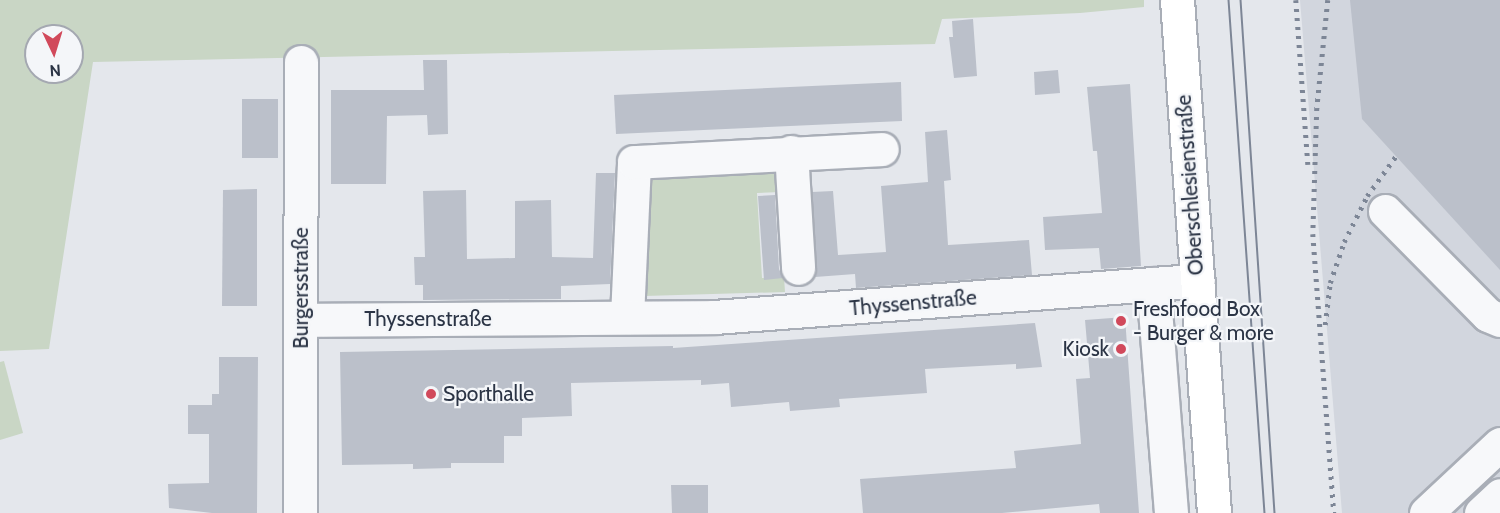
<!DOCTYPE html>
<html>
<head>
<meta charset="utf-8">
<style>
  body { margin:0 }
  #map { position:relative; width:1500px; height:513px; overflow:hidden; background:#e4e7ec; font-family:Cabin,sans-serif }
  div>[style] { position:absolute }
  .built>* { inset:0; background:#d2d6de }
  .green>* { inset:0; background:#c9d6c5 }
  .building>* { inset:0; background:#bbc0ca }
  .roads { filter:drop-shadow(2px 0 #a9aeb7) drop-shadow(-2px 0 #a9aeb7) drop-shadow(0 2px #a9aeb7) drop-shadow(0 -2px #a9aeb7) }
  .minor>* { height:33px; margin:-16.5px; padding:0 16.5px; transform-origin:16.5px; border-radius:16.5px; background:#f7f8fa }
  .major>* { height:33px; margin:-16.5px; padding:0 16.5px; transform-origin:16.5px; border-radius:16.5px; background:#fff }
  .tram>* { height:1.5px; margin:-0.75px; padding:0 0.75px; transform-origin:0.75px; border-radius:0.75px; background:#7d8696 }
  .rail>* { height:4.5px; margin-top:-2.25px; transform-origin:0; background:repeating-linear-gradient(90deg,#7d8696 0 3px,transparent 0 9px) }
  .dots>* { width:16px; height:16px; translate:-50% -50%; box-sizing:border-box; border:3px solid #f4f6f9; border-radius:50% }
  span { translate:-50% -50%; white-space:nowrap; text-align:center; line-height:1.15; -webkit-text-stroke:4.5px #f4f6f9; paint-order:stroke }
  .street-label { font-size:21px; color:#2b3445 }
  .poi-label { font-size:21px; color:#2b3445 }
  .left { translate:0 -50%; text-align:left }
  .right { translate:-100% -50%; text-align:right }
  .north { position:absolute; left:24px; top:24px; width:60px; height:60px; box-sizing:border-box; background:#f4f6f9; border:2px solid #a4a8b1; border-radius:50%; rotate:176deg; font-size:16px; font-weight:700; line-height:24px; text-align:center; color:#2b3445 }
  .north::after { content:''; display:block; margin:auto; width:21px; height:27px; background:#d1495b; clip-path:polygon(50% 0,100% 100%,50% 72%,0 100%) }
</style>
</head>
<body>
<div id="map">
  <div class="built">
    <div style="clip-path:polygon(1300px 0,1500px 0,1500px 513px,1342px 513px)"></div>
  </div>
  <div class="green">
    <div style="clip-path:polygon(evenodd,0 0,1144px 0,1144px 7px,1080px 13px,942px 19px,935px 44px,93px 62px,49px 349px,0 351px,0 0,36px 36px,72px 36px,72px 72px,36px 72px,36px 36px)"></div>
    <div style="clip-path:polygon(778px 164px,780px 192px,757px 193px,762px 278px,784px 277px,785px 292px,644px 296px,648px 183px,652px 175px)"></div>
    <div style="clip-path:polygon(4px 361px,23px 433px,0 440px,0 362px)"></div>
  </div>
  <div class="building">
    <div style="clip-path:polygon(1350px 0,1500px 0,1500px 270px,1362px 119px)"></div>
    <div style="clip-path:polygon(973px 19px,977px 76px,954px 78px,949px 37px,953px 37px,952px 21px)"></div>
    <div style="clip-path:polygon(423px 60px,447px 60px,448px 134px,428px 135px,427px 115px,387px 116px,386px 184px,331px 184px,331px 90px,424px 90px)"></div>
    <div style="clip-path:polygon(1058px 70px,1060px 93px,1035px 95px,1034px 72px)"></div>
    <div style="clip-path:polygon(901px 82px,902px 121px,616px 134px,614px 95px)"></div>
    <div style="clip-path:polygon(1130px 84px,1141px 266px,1101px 269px,1099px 248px,1045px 250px,1043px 217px,1102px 213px,1097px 151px,1093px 151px,1087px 87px)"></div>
    <div style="clip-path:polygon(242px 99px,278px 99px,278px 158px,242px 158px)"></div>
    <div style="clip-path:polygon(947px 130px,951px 180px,944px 181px,948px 245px,1029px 240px,1032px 275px,856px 288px,855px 274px,815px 277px,817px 267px,812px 192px,833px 191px,838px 255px,886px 252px,881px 186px,928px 182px,925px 132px)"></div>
    <div style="clip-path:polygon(596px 173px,615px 173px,610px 284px,561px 286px,561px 299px,423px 300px,423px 285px,415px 285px,414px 257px,425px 257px,423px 191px,466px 190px,467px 259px,515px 258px,515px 201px,551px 200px,552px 257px,593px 258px)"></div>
    <div style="clip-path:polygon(257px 189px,257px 306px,222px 306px,223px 190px)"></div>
    <div style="clip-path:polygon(775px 195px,779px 269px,783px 278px,764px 280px,758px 196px)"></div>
    <div style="clip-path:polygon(1125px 317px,1139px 513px,1100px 513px,1099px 504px,1002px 513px,863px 513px,860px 479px,1016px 468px,1014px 451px,1081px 444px,1076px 379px,1090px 378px,1085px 320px)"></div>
    <div style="clip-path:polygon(1035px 323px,1042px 367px,1016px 369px,1016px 364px,925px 369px,927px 393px,839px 399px,840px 407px,790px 411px,789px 402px,731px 407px,729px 383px,701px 385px,701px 380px,571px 383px,572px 416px,522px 418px,522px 436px,504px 436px,504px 463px,451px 463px,451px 468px,413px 469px,413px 464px,342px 465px,340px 352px,673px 346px,673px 348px)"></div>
    <div style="clip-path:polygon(219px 357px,258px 357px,257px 513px,212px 513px,169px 508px,168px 484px,209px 483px,209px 434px,188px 434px,188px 405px,212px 405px,212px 394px,219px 394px)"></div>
    <div style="clip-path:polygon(671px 485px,708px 485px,708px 513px,672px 513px)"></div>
  </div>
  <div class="roads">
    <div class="minor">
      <div style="left:791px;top:152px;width:116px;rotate:86.5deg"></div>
      <div style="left:1385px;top:211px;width:146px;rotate:45.3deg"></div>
      <div style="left:1488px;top:315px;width:13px;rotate:23deg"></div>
      <div style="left:1153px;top:284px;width:230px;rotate:85.5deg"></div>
      <div style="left:627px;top:317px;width:155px;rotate:-87.4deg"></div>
      <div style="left:634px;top:162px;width:248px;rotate:-3deg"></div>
      <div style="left:301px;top:320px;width:413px;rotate:-0.4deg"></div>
      <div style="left:714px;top:317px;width:485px;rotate:-4.3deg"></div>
      <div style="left:300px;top:513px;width:451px;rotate:-89.9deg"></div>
      <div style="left:1426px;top:513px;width:101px;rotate:-43deg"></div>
      <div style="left:1481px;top:513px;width:26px;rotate:-43deg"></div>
    </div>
    <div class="major">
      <div style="left:1177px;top:0;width:514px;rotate:85.87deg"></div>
    </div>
  </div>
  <div class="tram">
    <div style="left:1229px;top:0;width:514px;rotate:85.99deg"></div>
    <div style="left:1241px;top:0;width:514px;rotate:86.21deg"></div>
  </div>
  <div class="rail">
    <div style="left:1296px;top:0;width:165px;rotate:85.8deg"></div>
    <div style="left:1328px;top:0;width:109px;rotate:95.8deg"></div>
    <div style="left:1317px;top:108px;width:126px;rotate:91.8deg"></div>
    <div style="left:1313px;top:234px;width:280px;rotate:85.7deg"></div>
    <div style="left:1325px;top:325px;width:42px;rotate:-83.2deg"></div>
    <div style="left:1330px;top:283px;width:43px;rotate:-71.1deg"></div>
    <div style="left:1344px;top:242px;width:51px;rotate:-63.4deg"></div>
    <div style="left:1367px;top:196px;width:49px;rotate:-54.1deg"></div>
  </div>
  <div class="dots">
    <div style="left:1121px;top:321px;background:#d1495b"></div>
    <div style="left:1121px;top:349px;background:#d1495b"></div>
    <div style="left:431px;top:394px;background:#d1495b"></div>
  </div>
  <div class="street-label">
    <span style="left:1190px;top:185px;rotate:-94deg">Oberschlesienstraße</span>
    <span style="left:301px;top:288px;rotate:-90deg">Burgersstraße</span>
    <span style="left:913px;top:303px;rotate:-5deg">Thyssenstraße</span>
    <span style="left:428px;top:319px">Thyssenstraße</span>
  </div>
  <div class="poi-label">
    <span class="left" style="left:1133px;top:321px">Freshfood Box<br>- Burger &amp; more</span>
    <span class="right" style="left:1109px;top:349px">Kiosk</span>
    <span class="left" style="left:443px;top:394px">Sporthalle</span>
  </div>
  <div class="north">N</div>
</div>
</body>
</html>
